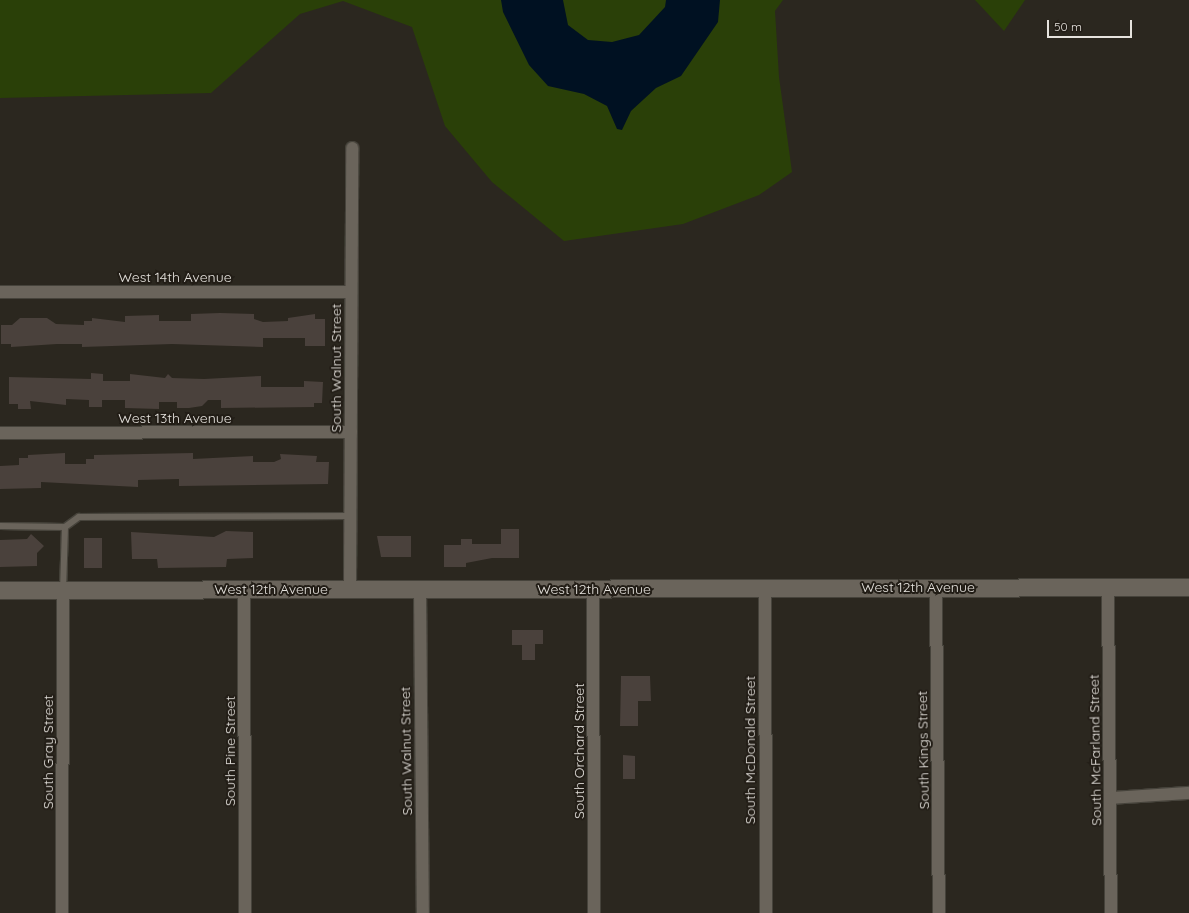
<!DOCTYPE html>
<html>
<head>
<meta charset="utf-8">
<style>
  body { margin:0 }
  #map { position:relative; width:1189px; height:913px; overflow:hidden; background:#2b271f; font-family:Quicksand,sans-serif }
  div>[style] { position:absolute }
  .green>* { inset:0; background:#2a4008 }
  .water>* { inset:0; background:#012 }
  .building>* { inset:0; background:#4a413c }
  .roads { filter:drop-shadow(1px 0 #46433b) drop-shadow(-1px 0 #46433b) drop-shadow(0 1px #46433b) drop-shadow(0 -1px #46433b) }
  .lane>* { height:6px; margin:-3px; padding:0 3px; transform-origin:3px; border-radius:3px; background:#6a645b }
  .street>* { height:12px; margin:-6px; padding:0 6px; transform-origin:6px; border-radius:6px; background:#6a645b }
  .secondary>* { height:17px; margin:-8.5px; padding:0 8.5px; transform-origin:8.5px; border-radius:8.5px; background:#6a645b }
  span { translate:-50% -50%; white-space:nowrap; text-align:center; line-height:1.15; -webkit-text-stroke:4px #221d16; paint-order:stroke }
  .street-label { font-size:14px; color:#e6e3de }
  .scale { position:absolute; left:1047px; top:20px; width:85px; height:18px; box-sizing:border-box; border:2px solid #e6e3de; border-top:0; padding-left:5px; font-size:12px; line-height:14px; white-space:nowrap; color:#e6e3de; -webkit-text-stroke:3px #221d16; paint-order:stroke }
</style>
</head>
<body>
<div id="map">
  <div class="green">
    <div style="clip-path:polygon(0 0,783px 0,775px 11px,779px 77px,792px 172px,759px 195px,683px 224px,564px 241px,492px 182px,445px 126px,412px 27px,343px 1px,300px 14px,211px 93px,0 98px)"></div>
    <div style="clip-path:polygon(975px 0,1025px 0,1004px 31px)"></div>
  </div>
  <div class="water">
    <div style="clip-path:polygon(501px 0,563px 0,568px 25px,588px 40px,612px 42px,639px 35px,665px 7px,666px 0,720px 0,718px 22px,681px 76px,656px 88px,631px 111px,622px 130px,617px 129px,607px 106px,584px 94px,548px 86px,529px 65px,503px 12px)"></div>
  </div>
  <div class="building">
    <div style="clip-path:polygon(220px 313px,254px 314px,254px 319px,263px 322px,288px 321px,288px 318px,315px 314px,315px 319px,325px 319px,325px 346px,305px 346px,305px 338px,263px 338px,263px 347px,172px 344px,82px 347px,82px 344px,57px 344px,11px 347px,11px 344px,1px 344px,1px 325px,12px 325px,20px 318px,47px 318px,56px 324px,84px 325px,84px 321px,92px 321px,92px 318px,125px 322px,125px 316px,159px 315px,159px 321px,191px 321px,191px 314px)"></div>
    <div style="clip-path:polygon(91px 373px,103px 374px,103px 381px,130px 381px,130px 374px,165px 378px,168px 374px,172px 378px,204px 379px,261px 376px,261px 387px,304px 387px,304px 381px,323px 382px,322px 403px,314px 403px,314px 407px,221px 408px,221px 400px,208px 400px,202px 406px,189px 408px,177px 408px,177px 402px,159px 402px,159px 409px,125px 408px,125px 400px,102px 400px,102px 407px,89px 407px,89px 400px,66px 399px,66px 405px,30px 401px,31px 409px,18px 409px,18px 404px,9px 404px,9px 377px,91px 379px)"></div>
    <div style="clip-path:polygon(65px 453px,65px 464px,86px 464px,86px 459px,94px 459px,94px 455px,193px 453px,193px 459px,253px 456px,253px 462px,274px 462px,281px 459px,280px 454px,317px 456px,316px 462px,329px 462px,328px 484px,179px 486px,179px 479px,138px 480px,138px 487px,41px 482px,41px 488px,0 489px,0 466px,19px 465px,19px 458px,28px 458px,28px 455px)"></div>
    <div style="clip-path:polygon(501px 529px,519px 529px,519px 558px,492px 558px,466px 563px,466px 567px,444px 567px,444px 545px,461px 545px,461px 539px,472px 539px,472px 544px,501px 544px)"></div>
    <div style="clip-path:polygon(226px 531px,253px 532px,253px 558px,227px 559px,226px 567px,158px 568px,157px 559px,132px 559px,131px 532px,214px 537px)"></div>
    <div style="clip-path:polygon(31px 534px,44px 546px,37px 553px,37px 566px,0 567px,0 540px,27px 539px)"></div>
    <div style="clip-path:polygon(377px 536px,411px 536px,411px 557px,381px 557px)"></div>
    <div style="clip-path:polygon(84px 538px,102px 538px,102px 568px,84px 568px)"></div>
    <div style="clip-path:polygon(512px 630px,543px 630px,543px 644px,535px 644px,535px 660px,522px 660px,522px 645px,512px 645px)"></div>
    <div style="clip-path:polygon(621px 676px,650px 676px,651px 701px,638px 701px,638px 726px,620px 726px)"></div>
    <div style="clip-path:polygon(623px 755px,635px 756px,635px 779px,623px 779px)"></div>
  </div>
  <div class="roads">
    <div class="lane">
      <div style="left:0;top:526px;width:65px;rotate:0.9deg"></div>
      <div style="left:65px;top:527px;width:62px;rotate:91.8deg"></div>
      <div style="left:65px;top:527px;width:17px;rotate:-36deg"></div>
      <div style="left:79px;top:517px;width:270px;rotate:-0.2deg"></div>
    </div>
    <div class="street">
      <div style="left:0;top:292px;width:351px"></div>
      <div style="left:0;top:433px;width:351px;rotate:-0.2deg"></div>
      <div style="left:936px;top:587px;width:326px;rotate:89.5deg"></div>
      <div style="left:1108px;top:587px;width:326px;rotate:89.5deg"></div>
      <div style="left:350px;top:588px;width:440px;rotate:-89.7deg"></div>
      <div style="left:420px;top:588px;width:325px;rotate:89.5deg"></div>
      <div style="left:765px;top:588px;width:325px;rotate:89.8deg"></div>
      <div style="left:244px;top:589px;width:324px;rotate:89.8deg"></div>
      <div style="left:593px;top:589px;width:324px;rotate:89.8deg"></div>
      <div style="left:1111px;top:798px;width:78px;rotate:-3.7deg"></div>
      <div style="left:62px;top:913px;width:323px;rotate:-89.8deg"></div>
    </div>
    <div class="secondary">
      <div style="left:0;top:590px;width:1189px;rotate:-0.14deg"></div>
    </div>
  </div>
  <div class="street-label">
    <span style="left:175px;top:277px">West 14th Avenue</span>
    <span style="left:336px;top:368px;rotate:-90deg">South Walnut Street</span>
    <span style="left:175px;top:418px">West 13th Avenue</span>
    <span style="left:918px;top:587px">West 12th Avenue</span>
    <span style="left:271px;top:589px">West 12th Avenue</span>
    <span style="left:594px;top:589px">West 12th Avenue</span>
    <span style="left:750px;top:750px;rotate:-90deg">South McDonald Street</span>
    <span style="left:923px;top:750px;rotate:-91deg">South Kings Street</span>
    <span style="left:1095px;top:750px;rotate:-91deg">South McFarland Street</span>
    <span style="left:230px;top:751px;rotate:-90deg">South Pine Street</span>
    <span style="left:406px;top:751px;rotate:-91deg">South Walnut Street</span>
    <span style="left:579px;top:751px;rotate:-90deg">South Orchard Street</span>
    <span style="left:48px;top:752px;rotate:-90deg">South Gray Street</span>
  </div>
  <div class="scale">50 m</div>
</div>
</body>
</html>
